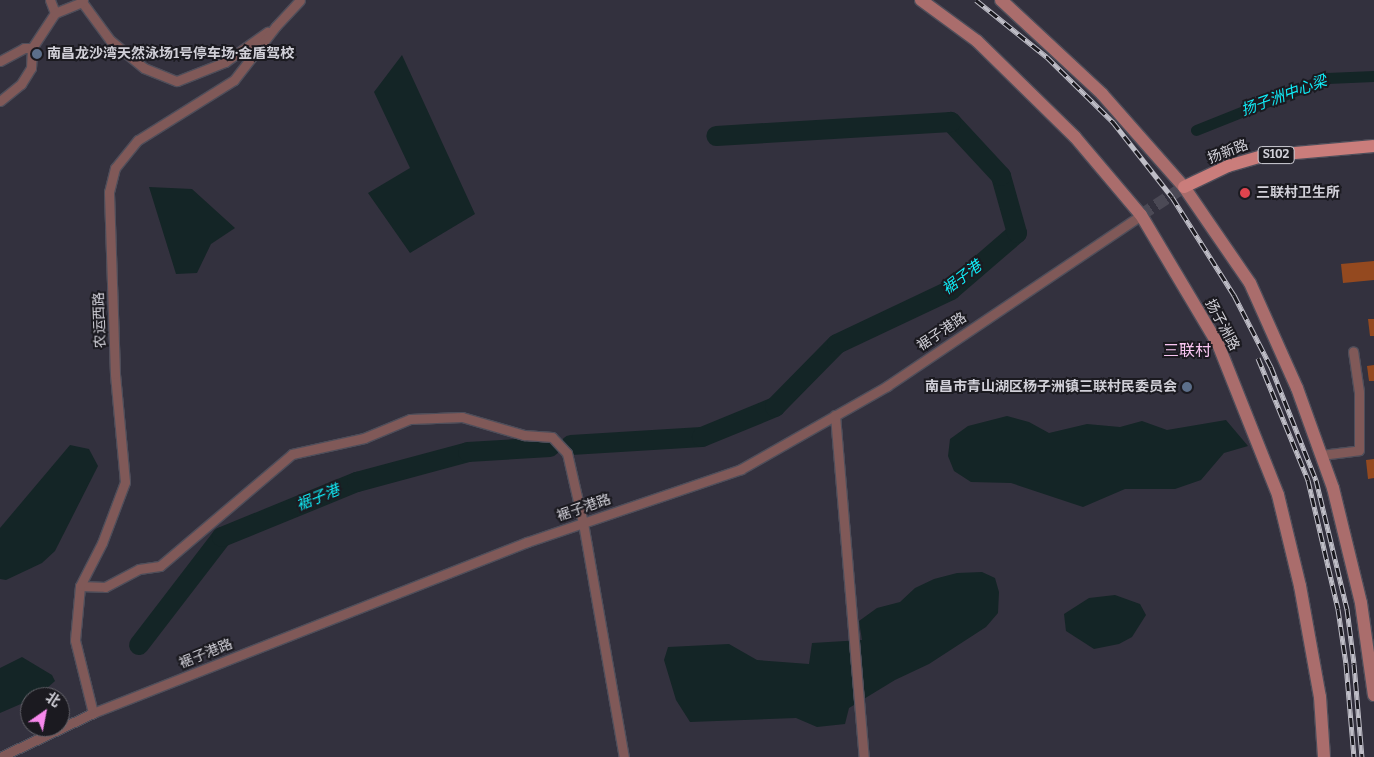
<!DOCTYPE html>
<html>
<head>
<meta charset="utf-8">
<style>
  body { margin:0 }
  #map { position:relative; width:1374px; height:757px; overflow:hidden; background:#33313e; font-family:Bitter,"Noto Sans SC",serif }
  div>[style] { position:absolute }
  .water>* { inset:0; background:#142526 }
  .canal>* { height:11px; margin:-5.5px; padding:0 5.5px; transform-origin:5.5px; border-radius:5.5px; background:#142526 }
  .river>* { height:20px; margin:-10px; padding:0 10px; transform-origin:10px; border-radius:10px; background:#142526 }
  .building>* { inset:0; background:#94491f }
  .secondary-tunnel>* { height:12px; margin-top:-6px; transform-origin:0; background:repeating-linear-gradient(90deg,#4b4955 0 12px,transparent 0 18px) }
  .roads { filter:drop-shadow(1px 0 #4f4e5a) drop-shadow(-1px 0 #4f4e5a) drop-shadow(0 1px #4f4e5a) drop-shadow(0 -1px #4f4e5a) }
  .street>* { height:9px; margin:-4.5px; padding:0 4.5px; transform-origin:4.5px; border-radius:4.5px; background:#805958 }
  .secondary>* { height:12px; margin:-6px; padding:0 6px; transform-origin:6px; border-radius:6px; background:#aa6d6c }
  .primary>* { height:12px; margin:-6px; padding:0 6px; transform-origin:6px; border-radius:6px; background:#ca7d7b }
  .rail>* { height:5px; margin-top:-2.5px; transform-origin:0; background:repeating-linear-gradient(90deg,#1b1a20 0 9px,#bfbec7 0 18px); box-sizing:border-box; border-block:1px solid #bfbec7 }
  .dots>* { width:14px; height:14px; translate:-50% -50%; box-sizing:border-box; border:2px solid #1b1a20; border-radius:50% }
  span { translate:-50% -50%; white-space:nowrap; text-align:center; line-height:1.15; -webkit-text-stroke:4px #1b1a20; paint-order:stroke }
  .shield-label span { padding:1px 4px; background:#1b1a20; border:1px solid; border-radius:4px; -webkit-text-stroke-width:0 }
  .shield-label { font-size:12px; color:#d1d0d8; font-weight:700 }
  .poi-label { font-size:14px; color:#d1d0d8; font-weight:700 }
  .left { translate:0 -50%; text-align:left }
  .right { translate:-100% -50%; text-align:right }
  .street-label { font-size:14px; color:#d1d0d8 }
  .water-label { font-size:15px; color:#10ecf7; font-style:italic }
  .quarter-label { font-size:16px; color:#f9c6f2 }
  .north { position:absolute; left:20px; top:687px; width:50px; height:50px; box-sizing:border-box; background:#1b1a20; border:1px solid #64636a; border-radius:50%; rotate:33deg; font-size:14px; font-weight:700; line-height:20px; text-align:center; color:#d1d0d8 }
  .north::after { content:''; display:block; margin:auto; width:18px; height:22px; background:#f788ec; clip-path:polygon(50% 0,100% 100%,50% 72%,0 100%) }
</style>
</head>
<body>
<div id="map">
  <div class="water">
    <div style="clip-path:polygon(402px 55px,475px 214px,410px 253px,368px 193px,410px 168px,374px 92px)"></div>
    <div style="clip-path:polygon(149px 187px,192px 189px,235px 228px,211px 244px,197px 273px,176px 274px)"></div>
    <div style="clip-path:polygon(1007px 416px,1029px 422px,1049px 433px,1087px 424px,1120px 427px,1142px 421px,1167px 430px,1226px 420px,1248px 446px,1224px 453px,1201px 480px,1175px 489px,1125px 489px,1083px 507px,1011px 483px,971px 482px,954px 471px,948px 456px,950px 439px,968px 426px)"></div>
    <div style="clip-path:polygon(70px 445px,89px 449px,98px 466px,55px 551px,42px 563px,6px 580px,0 579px,0 528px)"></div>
    <div style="clip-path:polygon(982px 572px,995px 578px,999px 592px,998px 613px,986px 627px,929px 664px,895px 680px,849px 708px,845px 724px,817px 727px,796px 718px,690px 722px,676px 700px,664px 660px,668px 647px,729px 644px,757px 660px,809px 664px,812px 643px,862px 640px,859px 621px,877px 608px,900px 602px,915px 588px,934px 579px,957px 573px)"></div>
    <div style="clip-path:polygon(1115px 595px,1140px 604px,1146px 615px,1132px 637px,1119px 644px,1094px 649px,1066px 631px,1064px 614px,1089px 598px)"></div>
    <div style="clip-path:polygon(22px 657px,52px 675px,55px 681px,37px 697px,30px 697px,30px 700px,0 713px,0 668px)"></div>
  </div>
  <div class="canal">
    <div style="left:1196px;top:130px;width:141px;rotate:-21.7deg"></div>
    <div style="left:1327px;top:78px;width:47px;rotate:-2.4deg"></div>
  </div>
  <div class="river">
    <div style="left:571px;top:445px;width:131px;rotate:-3.5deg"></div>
    <div style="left:702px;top:437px;width:79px;rotate:-22.3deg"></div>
    <div style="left:775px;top:407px;width:88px;rotate:-45.5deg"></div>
    <div style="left:837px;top:344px;width:126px;rotate:-25.3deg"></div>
    <div style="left:951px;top:290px;width:87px;rotate:-40.8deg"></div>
    <div style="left:1017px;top:233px;width:59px;rotate:-105.7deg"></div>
    <div style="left:1001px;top:176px;width:74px;rotate:-132.8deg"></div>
    <div style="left:951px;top:122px;width:235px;rotate:176.6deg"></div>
    <div style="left:139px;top:645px;width:136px;rotate:-52.5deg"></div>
    <div style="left:222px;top:537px;width:146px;rotate:-22.2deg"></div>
    <div style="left:357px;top:482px;width:115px;rotate:-15.1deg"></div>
    <div style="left:468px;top:452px;width:82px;rotate:-3.5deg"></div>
  </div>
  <div class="building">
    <div style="clip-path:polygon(1374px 261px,1374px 280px,1343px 283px,1341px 264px)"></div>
    <div style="clip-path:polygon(1368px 319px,1374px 319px,1374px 336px,1370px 336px)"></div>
    <div style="clip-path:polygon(1374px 365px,1374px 381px,1369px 381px,1367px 366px)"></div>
    <div style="clip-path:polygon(1374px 459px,1374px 478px,1368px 479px,1366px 460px)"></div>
  </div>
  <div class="secondary-tunnel">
    <div style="left:1141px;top:215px;width:51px;rotate:-33.1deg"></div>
  </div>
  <div class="roads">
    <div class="street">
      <div style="left:50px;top:0;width:14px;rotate:69deg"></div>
      <div style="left:83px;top:0;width:2px;rotate:117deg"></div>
      <div style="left:82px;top:2px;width:47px;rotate:53.6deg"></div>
      <div style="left:110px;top:40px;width:44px;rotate:39.5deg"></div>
      <div style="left:144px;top:68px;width:35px;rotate:22deg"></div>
      <div style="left:177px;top:81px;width:52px;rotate:-21.6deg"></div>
      <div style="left:225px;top:62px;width:52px;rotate:-35.5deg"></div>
      <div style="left:0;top:61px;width:27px;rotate:-28deg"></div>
      <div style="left:24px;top:48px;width:8px"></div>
      <div style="left:0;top:101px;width:27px;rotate:-39deg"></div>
      <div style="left:21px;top:84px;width:19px;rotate:-58deg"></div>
      <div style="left:31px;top:68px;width:20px;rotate:-87deg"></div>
      <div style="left:32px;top:48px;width:42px;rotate:-56.7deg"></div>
      <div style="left:55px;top:13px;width:29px;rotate:-22deg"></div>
      <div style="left:835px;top:415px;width:343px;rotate:85.2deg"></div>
      <div style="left:1321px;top:455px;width:38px;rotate:-7deg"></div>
      <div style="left:1359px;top:450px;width:58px;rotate:-90deg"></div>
      <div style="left:1359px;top:392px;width:41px;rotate:-98.3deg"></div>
      <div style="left:80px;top:586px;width:25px;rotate:2deg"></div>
      <div style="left:105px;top:587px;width:38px;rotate:-28deg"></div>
      <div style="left:139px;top:569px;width:21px;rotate:-8deg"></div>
      <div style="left:160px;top:566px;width:173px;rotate:-40.3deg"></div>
      <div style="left:292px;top:454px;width:74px;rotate:-12.5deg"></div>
      <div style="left:364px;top:438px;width:50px;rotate:-22.4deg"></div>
      <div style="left:410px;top:419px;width:52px;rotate:-2.2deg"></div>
      <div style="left:462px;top:417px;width:65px;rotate:16.2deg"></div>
      <div style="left:524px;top:435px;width:28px;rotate:4deg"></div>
      <div style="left:552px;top:437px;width:22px;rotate:47deg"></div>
      <div style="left:567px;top:453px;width:72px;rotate:77.1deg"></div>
      <div style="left:583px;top:523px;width:238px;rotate:80.1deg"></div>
      <div style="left:93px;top:713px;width:75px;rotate:-103.9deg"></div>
      <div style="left:75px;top:640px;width:54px;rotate:-84.7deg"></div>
      <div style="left:80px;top:586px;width:48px;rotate:-62.9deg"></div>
      <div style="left:102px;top:543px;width:65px;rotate:-69.3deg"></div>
      <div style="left:125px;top:482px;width:108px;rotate:-95.3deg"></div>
      <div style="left:115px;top:374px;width:182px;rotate:-91.9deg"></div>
      <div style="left:109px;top:192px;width:25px;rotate:-76deg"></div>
      <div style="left:115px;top:168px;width:36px;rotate:-51deg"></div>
      <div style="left:138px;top:140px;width:113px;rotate:-32deg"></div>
      <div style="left:234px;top:80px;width:68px;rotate:-52.1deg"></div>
      <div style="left:276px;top:26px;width:35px;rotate:-47deg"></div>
      <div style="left:0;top:757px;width:103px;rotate:-25.3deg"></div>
      <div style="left:93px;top:713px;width:466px;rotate:-21.5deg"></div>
      <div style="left:527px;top:542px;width:226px;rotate:-18.8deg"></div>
      <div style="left:741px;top:469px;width:168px;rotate:-29.6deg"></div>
      <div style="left:887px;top:386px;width:306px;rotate:-33.9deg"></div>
    </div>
    <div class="secondary">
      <div style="left:921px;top:0;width:69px;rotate:36.2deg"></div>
      <div style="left:977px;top:41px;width:137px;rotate:44.4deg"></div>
      <div style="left:1075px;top:137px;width:102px;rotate:49.8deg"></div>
      <div style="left:1141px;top:215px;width:150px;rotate:59.2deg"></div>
      <div style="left:1218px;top:344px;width:162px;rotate:68.3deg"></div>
      <div style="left:1278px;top:495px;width:94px;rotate:76.4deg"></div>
      <div style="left:1300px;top:586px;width:113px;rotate:79.8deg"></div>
      <div style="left:1320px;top:697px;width:60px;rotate:86.2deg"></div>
      <div style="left:1001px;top:0;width:138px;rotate:42.9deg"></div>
      <div style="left:1102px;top:94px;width:124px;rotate:48.6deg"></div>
      <div style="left:1184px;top:187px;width:116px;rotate:55.5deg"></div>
      <div style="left:1250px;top:283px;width:115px;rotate:65.9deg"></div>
      <div style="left:1297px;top:388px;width:106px;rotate:70.2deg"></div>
      <div style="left:1333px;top:488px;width:118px;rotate:76.3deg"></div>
      <div style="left:1361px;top:603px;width:93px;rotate:82deg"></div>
    </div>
    <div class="primary">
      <div style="left:1184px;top:187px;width:49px;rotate:-25.5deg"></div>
      <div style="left:1228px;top:166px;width:35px;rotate:-16deg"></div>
      <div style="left:1262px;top:156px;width:112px;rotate:-5.1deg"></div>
    </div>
  </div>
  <div class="rail">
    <div style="left:976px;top:0;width:91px;rotate:38.8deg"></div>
    <div style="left:1047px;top:57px;width:93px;rotate:44.6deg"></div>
    <div style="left:1113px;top:122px;width:95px;rotate:51.8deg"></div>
    <div style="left:1172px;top:197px;width:116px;rotate:57.7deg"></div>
    <div style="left:1234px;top:295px;width:81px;rotate:62.8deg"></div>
    <div style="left:1271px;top:367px;width:122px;rotate:68.3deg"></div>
    <div style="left:1316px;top:480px;width:133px;rotate:76.5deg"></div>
    <div style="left:1347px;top:609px;width:55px;rotate:82.7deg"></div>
    <div style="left:1354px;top:664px;width:93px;rotate:85.1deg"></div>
    <div style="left:1258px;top:358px;width:132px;rotate:67.7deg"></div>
    <div style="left:1308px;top:480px;width:132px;rotate:76.9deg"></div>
    <div style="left:1338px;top:609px;width:56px;rotate:81.7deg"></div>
    <div style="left:1346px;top:664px;width:93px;rotate:85.1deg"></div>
  </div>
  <div class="dots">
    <div style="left:37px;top:54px;background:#5c6f8a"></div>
    <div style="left:1245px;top:193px;background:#e0444e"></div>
    <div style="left:1187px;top:387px;background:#5c6f8a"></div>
  </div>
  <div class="shield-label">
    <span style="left:1276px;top:155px">S102</span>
  </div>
  <div class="poi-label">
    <span class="left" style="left:47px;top:54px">南昌龙沙湾天然泳场1号停车场·金盾驾校</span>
    <span class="left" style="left:1256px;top:193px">三联村卫生所</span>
    <span class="right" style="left:1177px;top:387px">南昌市青山湖区杨子洲镇三联村民委员会</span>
  </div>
  <div class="street-label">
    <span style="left:1228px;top:152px;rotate:-21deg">扬新路</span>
    <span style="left:100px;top:320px;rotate:-92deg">农运西路</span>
    <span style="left:1222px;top:325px;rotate:62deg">扬子洲路</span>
    <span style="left:942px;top:332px;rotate:-34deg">裾子港路</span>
    <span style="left:584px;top:508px;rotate:-19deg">裾子港路</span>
    <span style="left:206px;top:654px;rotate:-22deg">裾子港路</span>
  </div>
  <div class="water-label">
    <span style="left:1284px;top:96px;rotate:-20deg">扬子洲中心梁</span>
    <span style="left:962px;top:278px;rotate:-37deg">裾子港</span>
    <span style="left:318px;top:498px;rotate:-22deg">裾子港</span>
  </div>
  <div class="quarter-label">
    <span style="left:1187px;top:351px">三联村</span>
  </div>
  <div class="north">北</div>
</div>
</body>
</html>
